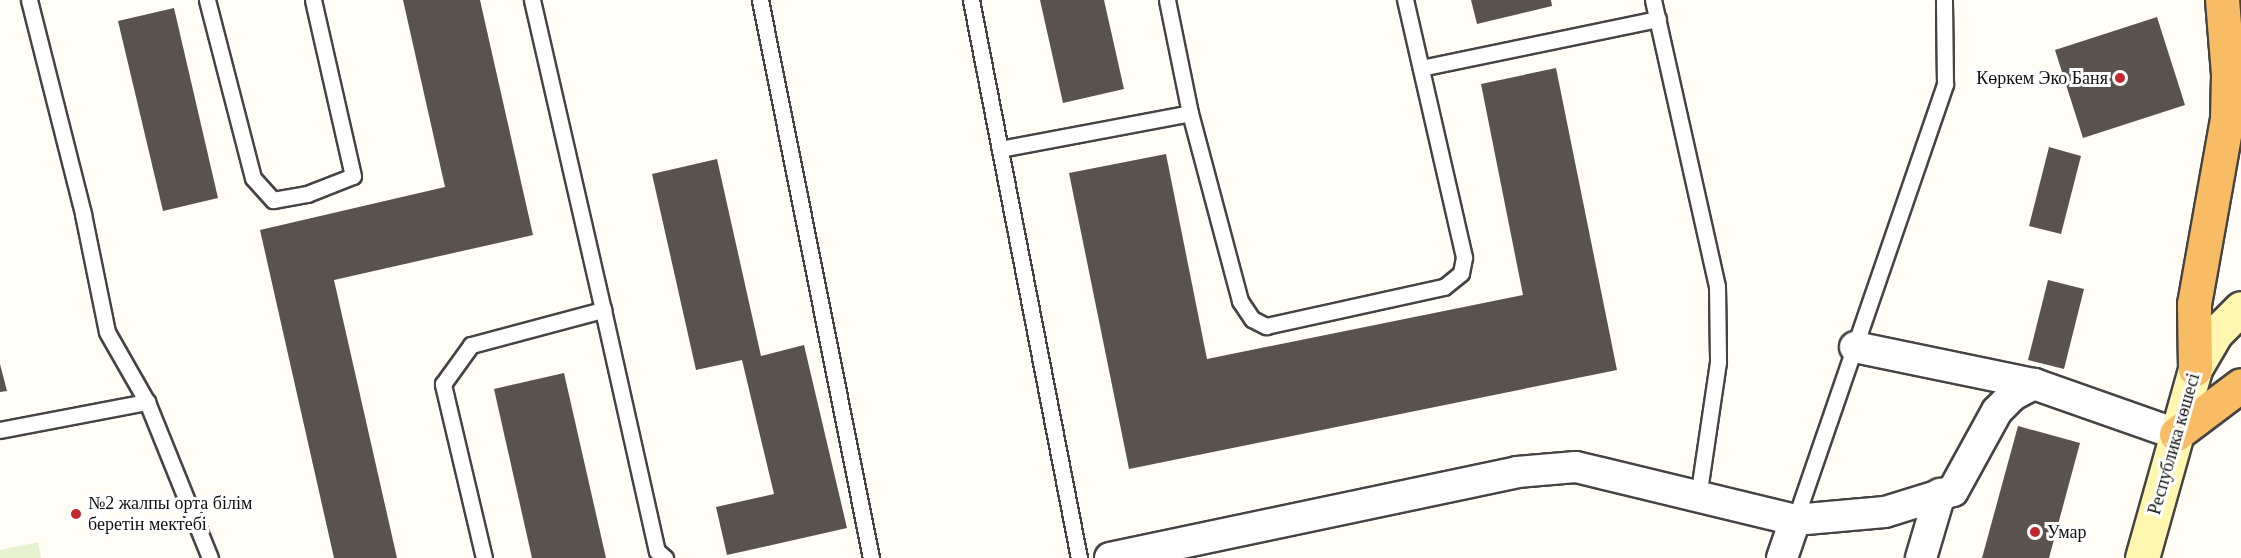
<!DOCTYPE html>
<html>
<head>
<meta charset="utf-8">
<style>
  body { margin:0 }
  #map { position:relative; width:2241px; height:558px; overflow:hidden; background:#fffdf5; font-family:Georgia,serif }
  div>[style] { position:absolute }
  .pitch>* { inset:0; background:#e6f2cf }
  .building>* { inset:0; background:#5a524d }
  .roads { filter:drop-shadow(2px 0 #444) drop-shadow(-2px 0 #444) drop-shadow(0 2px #444) drop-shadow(0 -2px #444) }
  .service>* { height:15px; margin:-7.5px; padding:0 7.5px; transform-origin:7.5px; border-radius:7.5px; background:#fff }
  .minor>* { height:30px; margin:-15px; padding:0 15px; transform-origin:15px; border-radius:15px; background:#fff }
  .secondary>* { height:33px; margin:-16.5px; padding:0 16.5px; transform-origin:16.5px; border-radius:16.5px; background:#fff6b0 }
  .trunk>* { height:33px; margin:-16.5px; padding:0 16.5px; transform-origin:16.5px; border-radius:16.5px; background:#f7bc64 }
  .dots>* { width:16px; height:16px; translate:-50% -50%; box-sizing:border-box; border:3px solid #fff; border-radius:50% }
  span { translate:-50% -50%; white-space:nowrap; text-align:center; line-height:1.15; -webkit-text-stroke:6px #fff; paint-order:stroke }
  .poi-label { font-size:18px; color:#111 }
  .right { translate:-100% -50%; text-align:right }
  .left { translate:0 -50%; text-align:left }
  .street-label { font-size:18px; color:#111 }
</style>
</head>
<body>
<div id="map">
  <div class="pitch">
    <div style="clip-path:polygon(38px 542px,41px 558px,0 558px,0 550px)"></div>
  </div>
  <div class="building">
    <div style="clip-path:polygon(403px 0,480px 0,533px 235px,334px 280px,397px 558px,334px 558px,260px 230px,445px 187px)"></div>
    <div style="clip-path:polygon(1040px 0,1104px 0,1124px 89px,1063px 103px)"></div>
    <div style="clip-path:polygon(1471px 0,1551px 0,1552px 6px,1477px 24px)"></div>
    <div style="clip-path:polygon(174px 8px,218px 198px,163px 211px,118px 21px)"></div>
    <div style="clip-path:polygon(2157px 17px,2185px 105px,2083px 138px,2055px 50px)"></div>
    <div style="clip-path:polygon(1556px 68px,1617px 370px,1129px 469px,1069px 173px,1166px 154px,1207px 359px,1523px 295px,1481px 84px)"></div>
    <div style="clip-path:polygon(2049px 147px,2081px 156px,2061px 234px,2029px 226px)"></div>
    <div style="clip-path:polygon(717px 159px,761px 356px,804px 345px,847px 528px,727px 555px,716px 507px,774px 494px,742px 360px,696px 370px,652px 174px)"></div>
    <div style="clip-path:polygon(2048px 280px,2084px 289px,2064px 369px,2028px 360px)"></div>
    <div style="clip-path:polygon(0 364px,7px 391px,0 392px)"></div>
    <div style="clip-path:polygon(564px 373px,606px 558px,532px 558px,494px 389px)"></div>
    <div style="clip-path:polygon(2018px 426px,2080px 443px,2049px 558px,1982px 558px)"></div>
  </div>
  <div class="roads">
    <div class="service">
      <div style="left:29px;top:0;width:221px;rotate:75.8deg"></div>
      <div style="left:83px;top:214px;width:120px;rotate:78.5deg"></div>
      <div style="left:107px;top:332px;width:81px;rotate:60.3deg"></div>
      <div style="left:207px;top:0;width:184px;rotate:75.5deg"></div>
      <div style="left:253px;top:178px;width:30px;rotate:48deg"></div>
      <div style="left:273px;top:200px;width:35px;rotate:-10deg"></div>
      <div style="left:307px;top:194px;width:49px;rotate:-21.4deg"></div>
      <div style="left:353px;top:176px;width:180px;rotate:-102.8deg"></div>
      <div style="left:532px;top:0;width:318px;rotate:77.1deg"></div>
      <div style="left:760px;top:0;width:569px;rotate:78.75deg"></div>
      <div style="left:971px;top:0;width:568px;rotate:79.05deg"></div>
      <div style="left:1167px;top:0;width:115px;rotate:78.5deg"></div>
      <div style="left:1190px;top:113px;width:195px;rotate:75.1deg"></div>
      <div style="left:1240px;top:301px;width:22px;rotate:56deg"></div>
      <div style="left:1252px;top:319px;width:16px;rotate:27deg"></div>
      <div style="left:1266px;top:326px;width:182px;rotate:-12.4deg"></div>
      <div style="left:1444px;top:287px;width:22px;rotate:-39deg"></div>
      <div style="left:1461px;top:273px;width:16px;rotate:-79deg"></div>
      <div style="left:1464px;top:257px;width:264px;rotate:-102.9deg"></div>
      <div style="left:1653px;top:0;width:293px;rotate:77.4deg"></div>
      <div style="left:1717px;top:286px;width:76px;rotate:89.2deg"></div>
      <div style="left:1718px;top:362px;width:136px;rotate:98.4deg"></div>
      <div style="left:1421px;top:68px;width:242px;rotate:-11.7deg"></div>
      <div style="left:1000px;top:149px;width:193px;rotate:-10.7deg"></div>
      <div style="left:0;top:430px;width:150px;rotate:-10.8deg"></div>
      <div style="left:147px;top:402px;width:168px;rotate:68deg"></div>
      <div style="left:1795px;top:520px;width:461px;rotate:-71deg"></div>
      <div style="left:1945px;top:84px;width:84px;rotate:-90.7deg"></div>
      <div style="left:484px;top:558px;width:179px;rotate:-103.3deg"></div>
      <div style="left:443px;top:384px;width:48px;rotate:-54.3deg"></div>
      <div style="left:471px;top:345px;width:137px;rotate:-14.9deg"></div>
      <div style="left:603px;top:310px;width:247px;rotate:77.4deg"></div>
      <div style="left:657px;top:551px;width:11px;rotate:41deg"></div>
    </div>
    <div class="minor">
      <div style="left:1855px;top:347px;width:183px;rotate:11.7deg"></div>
      <div style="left:1110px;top:558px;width:416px;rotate:-11.9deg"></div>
      <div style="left:1517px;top:472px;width:59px;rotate:-4.8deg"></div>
      <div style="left:1576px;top:467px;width:225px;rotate:13.6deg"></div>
      <div style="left:1795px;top:520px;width:90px;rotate:-5.1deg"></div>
      <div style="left:1885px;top:512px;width:71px;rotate:-17.2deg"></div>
      <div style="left:1953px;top:491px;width:91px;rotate:-61.2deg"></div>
      <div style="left:1997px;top:411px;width:23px;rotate:-45deg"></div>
      <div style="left:2013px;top:395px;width:24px;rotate:-28deg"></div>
      <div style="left:2034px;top:384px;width:151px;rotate:19.4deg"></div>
      <div style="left:1782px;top:558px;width:40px;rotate:-71.1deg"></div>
      <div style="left:1921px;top:558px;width:67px;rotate:-73.5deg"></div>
    </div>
    <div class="secondary">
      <div style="left:2142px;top:558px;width:196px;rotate:-74.3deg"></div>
      <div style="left:2195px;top:369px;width:42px;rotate:-59.7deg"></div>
      <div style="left:2216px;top:333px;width:35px;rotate:-45deg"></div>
    </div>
    <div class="trunk">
      <div style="left:2195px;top:369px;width:65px;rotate:-90.9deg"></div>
      <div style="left:2194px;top:304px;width:188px;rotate:-79.9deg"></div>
      <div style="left:2227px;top:119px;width:45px;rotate:-88.7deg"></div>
      <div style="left:2228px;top:74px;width:74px;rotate:-94.6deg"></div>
      <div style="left:2176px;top:434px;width:81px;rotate:-37deg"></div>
    </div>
  </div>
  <div class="dots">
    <div style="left:2120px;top:78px;background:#c4262e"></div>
    <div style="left:76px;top:514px;background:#c4262e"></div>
    <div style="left:2035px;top:532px;background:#c4262e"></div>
  </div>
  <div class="poi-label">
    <span class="right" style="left:2108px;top:78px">Көркем Эко Баня</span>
    <span class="left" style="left:88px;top:514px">№2 жалпы орта білім<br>беретін мектебі</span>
    <span class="left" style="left:2047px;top:532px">Умар</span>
  </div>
  <div class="street-label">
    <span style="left:2174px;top:444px;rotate:-74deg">Республика көшесі</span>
  </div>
</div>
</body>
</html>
